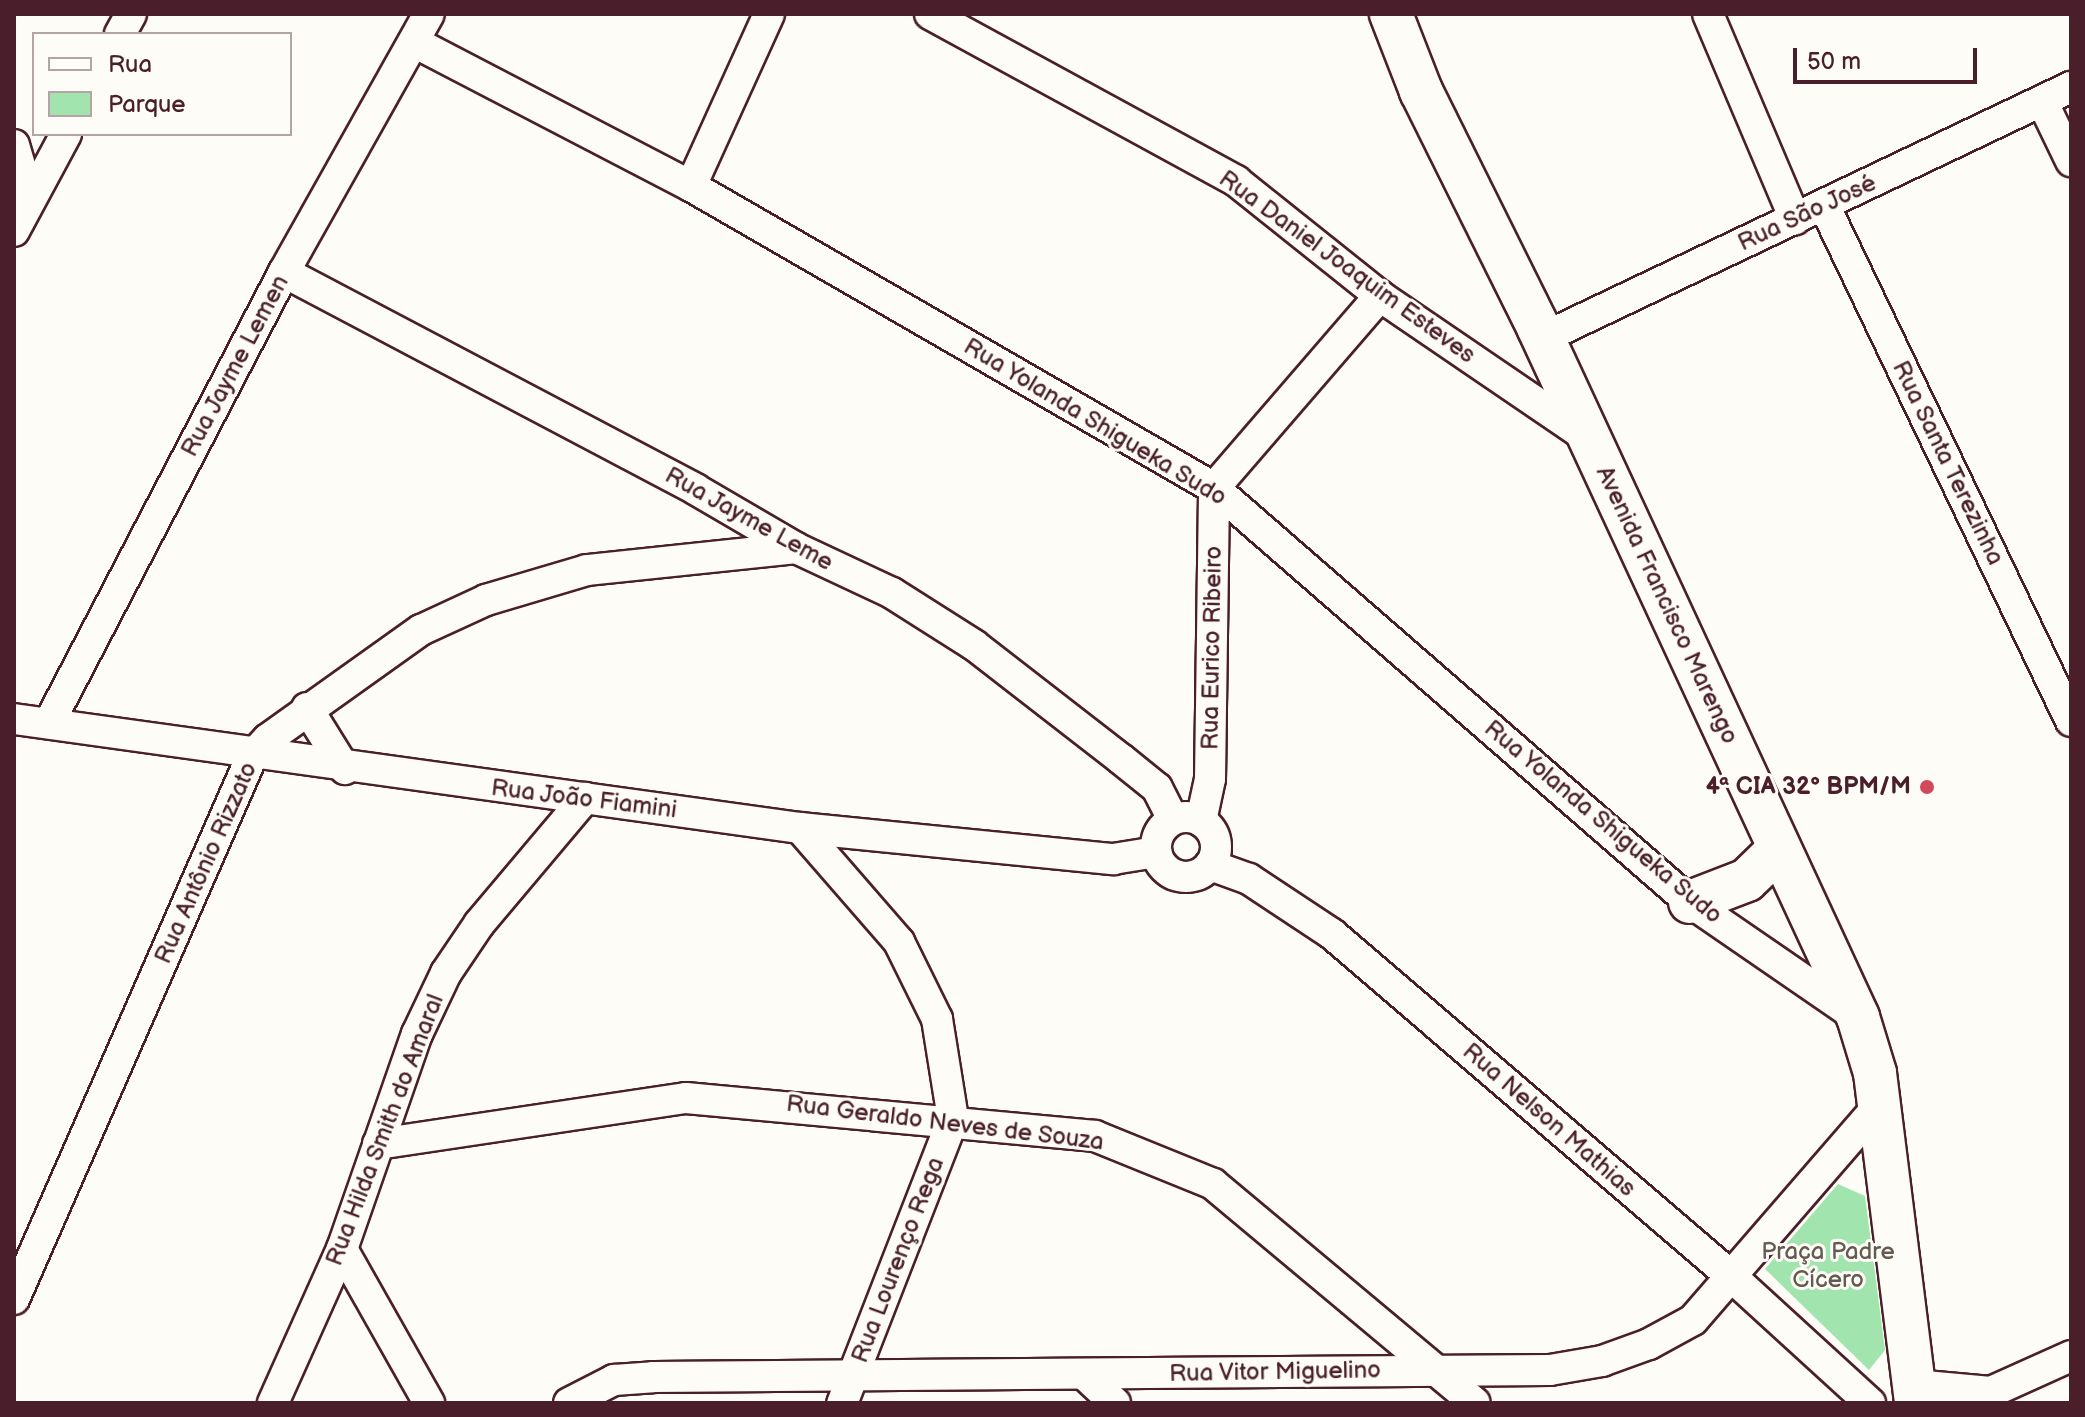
<!DOCTYPE html>
<html>
<head>
<meta charset="utf-8">
<style>
  body { margin:0 }
  #map { position:relative; width:2085px; height:1417px; overflow:hidden; background:#fdfcf7; font-family:"Balsamiq Sans",sans-serif }
  div>[style] { position:absolute }
  .green>* { inset:0; background:#a2e4ae }
  .roads { filter:drop-shadow(2px 0 #4a1f2b) drop-shadow(-2px 0 #4a1f2b) drop-shadow(0 2px #4a1f2b) drop-shadow(0 -2px #4a1f2b) }
  .street>* { height:30px; margin:-15px; padding:0 15px; transform-origin:15px; border-radius:15px; background:#fdfcf7 }
  .street>.ring { margin:-15px; padding:0; box-sizing:content-box; background:none; border:30px solid #fdfcf7; border-radius:50% }
  .secondary>* { height:42px; margin:-21px; padding:0 21px; transform-origin:21px; border-radius:21px; background:#fdfcf7 }
  .dots>* { width:22px; height:22px; translate:-50% -50%; box-sizing:border-box; border:4px solid #fdfcf7; border-radius:50% }
  span { translate:-50% -50%; white-space:nowrap; text-align:center; line-height:1.15; -webkit-text-stroke:6px #fdfcf7; paint-order:stroke }
  .street-label { font-size:24px; color:#4a1f2b }
  .poi-label { font-size:24px; color:#4a1f2b; font-weight:700 }
  .right { translate:-100% -50%; text-align:right }
  .park-label { font-size:24px; color:#645a52 }
  .frame { position:absolute; inset:0; border:16px solid #4a1f2b; pointer-events:none }
  .legend { position:absolute; left:32px; top:32px; width:260px; height:104px; box-sizing:border-box; background:#fdfcf7; border:2px solid #b5a4a5; margin:0; padding:10px 14px; list-style:none; font-size:24px; color:#4a1f2b }
  .legend li { display:flex; align-items:center; gap:16px; height:40px }
  .legend b { width:40px; border:2px solid #b5a4a5 }
  .scale { position:absolute; left:1793px; top:48px; width:184px; height:36px; box-sizing:border-box; border:4px solid #4a1f2b; border-top:0; padding-left:10px; font-size:24px; line-height:28px; white-space:nowrap; color:#4a1f2b; -webkit-text-stroke:6px #fdfcf7; paint-order:stroke }
</style>
</head>
<body>
<div id="map">
  <div class="green">
    <div style="clip-path:polygon(1838px 1184px,1865px 1196px,1885px 1350px,1869px 1370px,1765px 1269px)"></div>
  </div>
  <div class="roads">
    <div class="street">
      <div style="left:930px;top:14px;width:349px;rotate:28.6deg"></div>
      <div style="left:1236px;top:181px;width:184px;rotate:38.6deg"></div>
      <div style="left:1380px;top:296px;width:252px;rotate:34.3deg"></div>
      <div style="left:1708px;top:14px;width:223px;rotate:67deg"></div>
      <div style="left:120px;top:34px;width:23px;rotate:-61deg"></div>
      <div style="left:416px;top:43px;width:310px;rotate:27.5deg"></div>
      <div style="left:691px;top:186px;width:604px;rotate:30deg"></div>
      <div style="left:1214px;top:488px;width:631px;rotate:41.02deg"></div>
      <div style="left:1690px;top:902px;width:201px;rotate:34.5deg"></div>
      <div style="left:2042px;top:101px;width:67px;rotate:64.2deg"></div>
      <div style="left:14px;top:145px;width:57px;rotate:73.8deg"></div>
      <div style="left:691px;top:186px;width:189px;rotate:-65.6deg"></div>
      <div style="left:1824px;top:205px;width:572px;rotate:64.42deg"></div>
      <div style="left:14px;top:231px;width:110px;rotate:-61.8deg"></div>
      <div style="left:284px;top:272px;width:465px;rotate:27.8deg"></div>
      <div style="left:695px;top:489px;width:117px;rotate:30.3deg"></div>
      <div style="left:796px;top:548px;width:106px;rotate:25.1deg"></div>
      <div style="left:892px;top:593px;width:97px;rotate:32.4deg"></div>
      <div style="left:974px;top:645px;width:186px;rotate:37.8deg"></div>
      <div style="left:1121px;top:759px;width:46px;rotate:38.9deg"></div>
      <div style="left:1157px;top:788px;width:35px;rotate:63deg"></div>
      <div style="left:1543px;top:338px;width:585px;rotate:-25.43deg"></div>
      <div style="left:307px;top:708px;width:72px;rotate:58.1deg"></div>
      <div style="left:14px;top:719px;width:794px;rotate:7.9deg"></div>
      <div style="left:800px;top:828px;width:315px;rotate:5.7deg"></div>
      <div style="left:1113px;top:859px;width:44px;rotate:-9.2deg"></div>
      <div style="left:49px;top:723px;width:509px;rotate:-62.48deg"></div>
      <div style="left:284px;top:272px;width:296px;rotate:-60.7deg"></div>
      <div class="ring" style="left:1156px;top:817px;width:30px;height:30px"></div>
      <div style="left:1201px;top:821px;width:43px;rotate:-77.9deg"></div>
      <div style="left:1210px;top:779px;width:291px;rotate:-89.2deg"></div>
      <div style="left:1214px;top:488px;width:254px;rotate:-49.2deg"></div>
      <div style="left:800px;top:828px;width:151px;rotate:49deg"></div>
      <div style="left:899px;top:942px;width:86px;rotate:63.7deg"></div>
      <div style="left:937px;top:1019px;width:101px;rotate:80.9deg"></div>
      <div style="left:953px;top:1119px;width:305px;rotate:111.3deg"></div>
      <div style="left:1210px;top:865px;width:41px;rotate:19.7deg"></div>
      <div style="left:1249px;top:879px;width:100px;rotate:33.5deg"></div>
      <div style="left:1332px;top:934px;width:527px;rotate:40.61deg"></div>
      <div style="left:1732px;top:1277px;width:187px;rotate:42.4deg"></div>
      <div style="left:378px;top:1144px;width:311px;rotate:-8.5deg"></div>
      <div style="left:686px;top:1098px;width:411px;rotate:5.3deg"></div>
      <div style="left:1095px;top:1136px;width:127px;rotate:22.1deg"></div>
      <div style="left:1213px;top:1184px;width:341px;rotate:39.9deg"></div>
      <div style="left:342px;top:1249px;width:177px;rotate:60.5deg"></div>
      <div style="left:14px;top:1299px;width:593px;rotate:-66.33deg"></div>
      <div style="left:252px;top:756px;width:23px;rotate:-47deg"></div>
      <div style="left:268px;top:739px;width:188px;rotate:-35.5deg"></div>
      <div style="left:421px;top:630px;width:72px;rotate:-24.8deg"></div>
      <div style="left:486px;top:600px;width:105px;rotate:-16.5deg"></div>
      <div style="left:587px;top:570px;width:210px;rotate:-6deg"></div>
      <div style="left:1085px;top:1375px;width:41px;rotate:43deg"></div>
      <div style="left:1914px;top:1385px;width:77px;rotate:5.2deg"></div>
      <div style="left:1991px;top:1392px;width:88px;rotate:-24.2deg"></div>
      <div style="left:273px;top:1403px;width:169px;rotate:-65.9deg"></div>
      <div style="left:342px;top:1249px;width:228px;rotate:-70.8deg"></div>
      <div style="left:417px;top:1034px;width:68px;rotate:-64.6deg"></div>
      <div style="left:446px;top:973px;width:59px;rotate:-56deg"></div>
      <div style="left:479px;top:924px;width:165px;rotate:-49.9deg"></div>
      <div style="left:569px;top:1403px;width:51px;rotate:-27.1deg"></div>
      <div style="left:614px;top:1380px;width:39px;rotate:-4deg"></div>
      <div style="left:653px;top:1377px;width:897px;rotate:-0.45deg"></div>
      <div style="left:1550px;top:1370px;width:53px;rotate:-9.8deg"></div>
      <div style="left:1602px;top:1361px;width:50px;rotate:-19.9deg"></div>
      <div style="left:1649px;top:1344px;width:50px;rotate:-28.6deg"></div>
      <div style="left:1693px;top:1320px;width:284px;rotate:-49.1deg"></div>
    </div>
    <div class="secondary">
      <div style="left:1391px;top:14px;width:83px;rotate:68.7deg"></div>
      <div style="left:1421px;top:91px;width:263px;rotate:63.6deg"></div>
      <div style="left:1538px;top:327px;width:761px;rotate:65.12deg"></div>
      <div style="left:1858px;top:1017px;width:59px;rotate:73.1deg"></div>
      <div style="left:1875px;top:1073px;width:333px;rotate:82.9deg"></div>
      <div style="left:1690px;top:902px;width:61px;rotate:-21.1deg"></div>
      <div style="left:1747px;top:880px;width:45px;rotate:-44.1deg"></div>
    </div>
  </div>
  <div class="dots">
    <div style="left:1927px;top:787px;background:#d1495b"></div>
  </div>
  <div class="street-label">
    <span style="left:1807px;top:213px;rotate:-25deg">Rua São José</span>
    <span style="left:1347px;top:267px;rotate:36deg">Rua Daniel Joaquim Esteves</span>
    <span style="left:235px;top:366px;rotate:-62deg">Rua Jayme Lemen</span>
    <span style="left:1095px;top:422px;rotate:31deg">Rua Yolanda Shigueka Sudo</span>
    <span style="left:1948px;top:463px;rotate:64deg">Rua Santa Terezinha</span>
    <span style="left:749px;top:519px;rotate:29deg">Rua Jayme Leme</span>
    <span style="left:1667px;top:605px;rotate:65deg">Avenida Francisco Marengo</span>
    <span style="left:1212px;top:648px;rotate:-89deg">Rua Eurico Ribeiro</span>
    <span style="left:584px;top:799px;rotate:7deg">Rua João Fiamini</span>
    <span style="left:1603px;top:822px;rotate:40deg">Rua Yolanda Shigueka Sudo</span>
    <span style="left:206px;top:863px;rotate:-66deg">Rua Antônio Rizzato</span>
    <span style="left:1549px;top:1120px;rotate:41deg">Rua Nelson Mathias</span>
    <span style="left:945px;top:1123px;rotate:7deg">Rua Geraldo Neves de Souza</span>
    <span style="left:385px;top:1130px;rotate:-69deg">Rua Hilda Smith do Amaral</span>
    <span style="left:898px;top:1260px;rotate:-69deg">Rua Lourenço Rega</span>
    <span style="left:1275px;top:1372px;rotate:-1deg">Rua Vitor Miguelino</span>
  </div>
  <div class="poi-label">
    <span class="right" style="left:1911px;top:787px">4ª CIA 32º BPM/M</span>
  </div>
  <div class="park-label">
    <span style="left:1828px;top:1266px">Praça Padre<br>Cícero</span>
  </div>
  <div class="frame"></div>
  <ul class="legend">
  <li><b style="height:10px;background:#fdfcf7"></b>Rua</li>
  <li><b style="height:22px;background:#a2e4ae"></b>Parque</li>
  </ul>
  <div class="scale">50 m</div>
</div>
</body>
</html>
